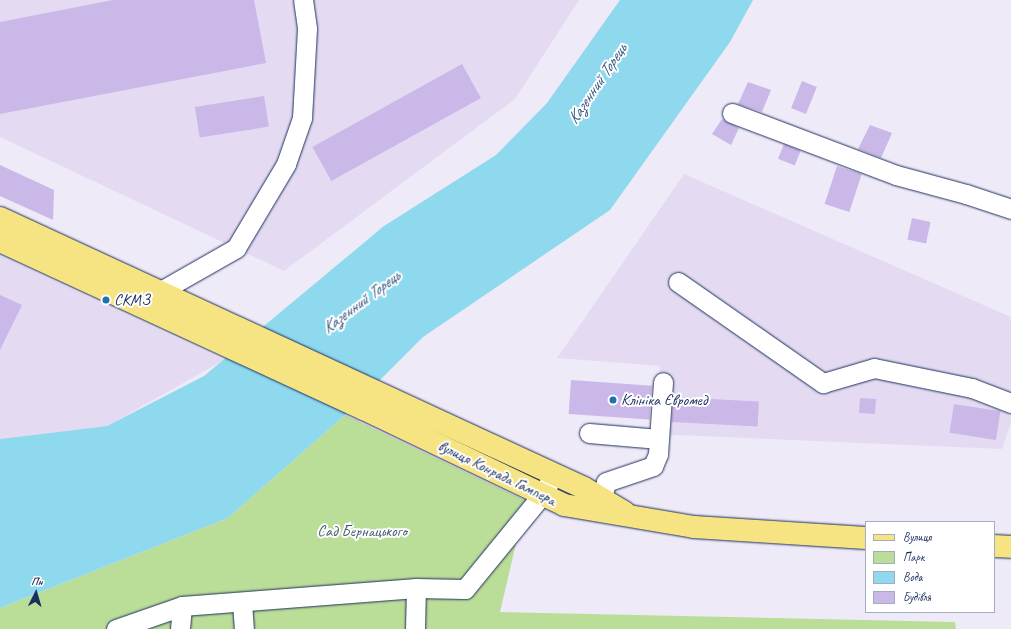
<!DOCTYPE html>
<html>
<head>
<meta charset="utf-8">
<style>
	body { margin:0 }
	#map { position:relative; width:1011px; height:629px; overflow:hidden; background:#efeaf8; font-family:Caveat,sans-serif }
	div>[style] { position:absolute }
	.built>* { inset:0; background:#e4dbf3 }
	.green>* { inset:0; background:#badd98 }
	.water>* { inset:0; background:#8ed9ee }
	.building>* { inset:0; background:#cab8e8; transform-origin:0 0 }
	.roads { filter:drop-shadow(0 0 1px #1b2f5e) drop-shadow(0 0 1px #1b2f5e) }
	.minor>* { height:19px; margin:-9.5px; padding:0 9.5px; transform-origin:9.5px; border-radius:9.5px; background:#fff }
	.major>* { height:22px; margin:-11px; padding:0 11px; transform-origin:11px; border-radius:11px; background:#f6e381 }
	.dots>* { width:11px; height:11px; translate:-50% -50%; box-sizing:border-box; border:2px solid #fff; border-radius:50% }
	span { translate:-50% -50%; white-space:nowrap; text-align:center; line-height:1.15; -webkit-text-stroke:4px #fff; paint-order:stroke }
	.poi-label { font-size:16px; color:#1b2f5e }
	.left { translate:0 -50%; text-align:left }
	.street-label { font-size:16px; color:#1b2f5e }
	.park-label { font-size:16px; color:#435a6c }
	.water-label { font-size:17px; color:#385a82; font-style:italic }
	.legend { position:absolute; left:865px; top:521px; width:130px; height:92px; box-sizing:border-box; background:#fff; border:1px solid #a4acbf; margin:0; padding:5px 7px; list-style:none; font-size:12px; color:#1b2f5e }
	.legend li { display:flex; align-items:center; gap:8px; height:20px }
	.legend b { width:20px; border:1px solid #a4acbf }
	.north { position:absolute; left:16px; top:573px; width:40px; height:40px; -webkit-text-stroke:3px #fff; paint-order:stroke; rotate:5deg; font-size:11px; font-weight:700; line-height:16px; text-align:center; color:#1b2f5e }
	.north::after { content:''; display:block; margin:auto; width:14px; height:18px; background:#1b2f5e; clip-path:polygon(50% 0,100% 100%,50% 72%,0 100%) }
</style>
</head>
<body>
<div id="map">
	<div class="built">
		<i style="clip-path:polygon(0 0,579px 0,515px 99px,284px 271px,0 137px)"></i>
		<i style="clip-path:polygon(684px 174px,1011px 317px,1011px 423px,1002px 449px,655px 434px,660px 366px,557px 358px)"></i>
		<i style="clip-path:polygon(0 256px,224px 360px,107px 426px,0 439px)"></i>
	</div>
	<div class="green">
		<i style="clip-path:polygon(345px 415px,526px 501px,500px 612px,955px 622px,956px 629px,0 629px,0 608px,228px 518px)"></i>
	</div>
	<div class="water">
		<i style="clip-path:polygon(620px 0,753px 0,730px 42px,610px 210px,423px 337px,345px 415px,228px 518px,0 608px,0 439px,107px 426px,204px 376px,384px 226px,496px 155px,547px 103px)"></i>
	</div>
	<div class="building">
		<i style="clip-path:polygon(113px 0,254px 0,266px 63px,0 114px,0 22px)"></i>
		<i style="left:462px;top:64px;width:39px;height:171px;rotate:61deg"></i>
		<i style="left:802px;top:81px;width:16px;height:29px;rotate:22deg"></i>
		<i style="clip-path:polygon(748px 82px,771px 90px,762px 112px,738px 104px)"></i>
		<i style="left:264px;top:96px;width:31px;height:70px;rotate:81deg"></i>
		<i style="clip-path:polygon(722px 119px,739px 128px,731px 145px,712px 134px)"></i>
		<i style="clip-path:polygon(870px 125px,892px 133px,881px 158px,858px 149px)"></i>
		<i style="left:784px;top:144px;width:18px;height:16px;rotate:22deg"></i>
		<i style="clip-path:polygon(0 165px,54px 190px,53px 220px,0 196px)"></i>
		<i style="left:837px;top:166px;width:26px;height:40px;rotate:18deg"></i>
		<i style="left:912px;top:218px;width:19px;height:22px;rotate:12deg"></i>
		<i style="clip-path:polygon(0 295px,22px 305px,0 350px)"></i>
		<i style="left:571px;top:380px;width:81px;height:34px;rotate:4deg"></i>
		<i style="left:673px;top:397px;width:86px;height:25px;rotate:3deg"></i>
		<i style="left:860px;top:398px;width:16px;height:15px;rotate:4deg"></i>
		<i style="left:954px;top:404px;width:47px;height:29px;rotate:9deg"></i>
	</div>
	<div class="roads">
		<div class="minor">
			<i style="left:732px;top:113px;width:175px;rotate:20.7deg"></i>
			<i style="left:896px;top:175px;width:73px;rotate:15.2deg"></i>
			<i style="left:966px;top:194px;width:47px;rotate:18.4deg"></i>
			<i style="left:678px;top:282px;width:177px;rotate:34.9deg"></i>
			<i style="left:823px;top:383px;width:53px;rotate:-16.4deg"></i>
			<i style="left:874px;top:368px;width:100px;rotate:11.5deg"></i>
			<i style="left:972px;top:388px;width:42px;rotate:21deg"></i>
			<i style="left:155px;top:302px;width:11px;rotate:-68deg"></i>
			<i style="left:159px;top:292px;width:89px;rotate:-29.7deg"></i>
			<i style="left:236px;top:248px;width:98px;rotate:-59.2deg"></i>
			<i style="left:286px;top:164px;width:49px;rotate:-70.8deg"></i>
			<i style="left:302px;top:118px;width:90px;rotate:-86.8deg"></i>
			<i style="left:307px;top:28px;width:28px;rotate:-98deg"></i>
			<i style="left:589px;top:433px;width:70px;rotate:4.9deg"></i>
			<i style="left:602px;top:499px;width:17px;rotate:-77deg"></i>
			<i style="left:606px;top:482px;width:50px;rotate:-18.8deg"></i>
			<i style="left:653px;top:466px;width:13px;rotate:-67deg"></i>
			<i style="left:658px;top:454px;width:72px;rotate:-86deg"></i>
			<i style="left:242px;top:602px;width:27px;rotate:86deg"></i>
			<i style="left:116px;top:629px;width:70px;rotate:-19.2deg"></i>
			<i style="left:182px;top:606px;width:235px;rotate:-4.4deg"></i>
			<i style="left:416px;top:588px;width:49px;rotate:1.2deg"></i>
			<i style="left:465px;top:589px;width:122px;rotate:-50.7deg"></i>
			<i style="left:542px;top:495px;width:24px;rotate:-60deg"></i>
			<i style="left:180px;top:629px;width:23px;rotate:-85deg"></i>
			<i style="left:415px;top:629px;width:41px;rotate:-88.6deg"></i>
		</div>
		<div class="major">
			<i style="left:0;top:218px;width:643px;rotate:24.81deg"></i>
			<i style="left:584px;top:488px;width:47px;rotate:31deg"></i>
			<i style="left:0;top:241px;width:401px;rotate:24.8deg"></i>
			<i style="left:364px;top:409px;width:222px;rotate:25.6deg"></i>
			<i style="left:564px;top:505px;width:132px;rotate:9.6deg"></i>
			<i style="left:694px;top:527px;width:172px;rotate:3.7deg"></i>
			<i style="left:994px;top:546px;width:17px;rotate:3deg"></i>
		</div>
	</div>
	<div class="dots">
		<i style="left:106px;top:300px;background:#1f6fb2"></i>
		<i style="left:613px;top:400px;background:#1f6fb2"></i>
	</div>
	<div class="poi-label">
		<span class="left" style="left:114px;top:300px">СКМЗ</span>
		<span class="left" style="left:621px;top:400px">Клініка Євромед</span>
	</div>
	<div class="street-label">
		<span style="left:497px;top:473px;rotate:26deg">вулиця Конрада Гампера</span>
	</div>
	<div class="park-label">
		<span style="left:362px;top:531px">Сад Бернацького</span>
	</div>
	<div class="water-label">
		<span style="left:597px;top:84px;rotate:-56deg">Казенний Торець</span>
		<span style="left:361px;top:302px;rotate:-37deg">Казенний Торець</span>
	</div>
	<ul class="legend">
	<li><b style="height:5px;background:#f6e381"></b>Вулиця</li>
	<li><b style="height:11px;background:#badd98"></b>Парк</li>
	<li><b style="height:11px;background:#8ed9ee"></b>Вода</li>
	<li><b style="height:11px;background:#cab8e8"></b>Будівля</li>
	</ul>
	<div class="north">Пн</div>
</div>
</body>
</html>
